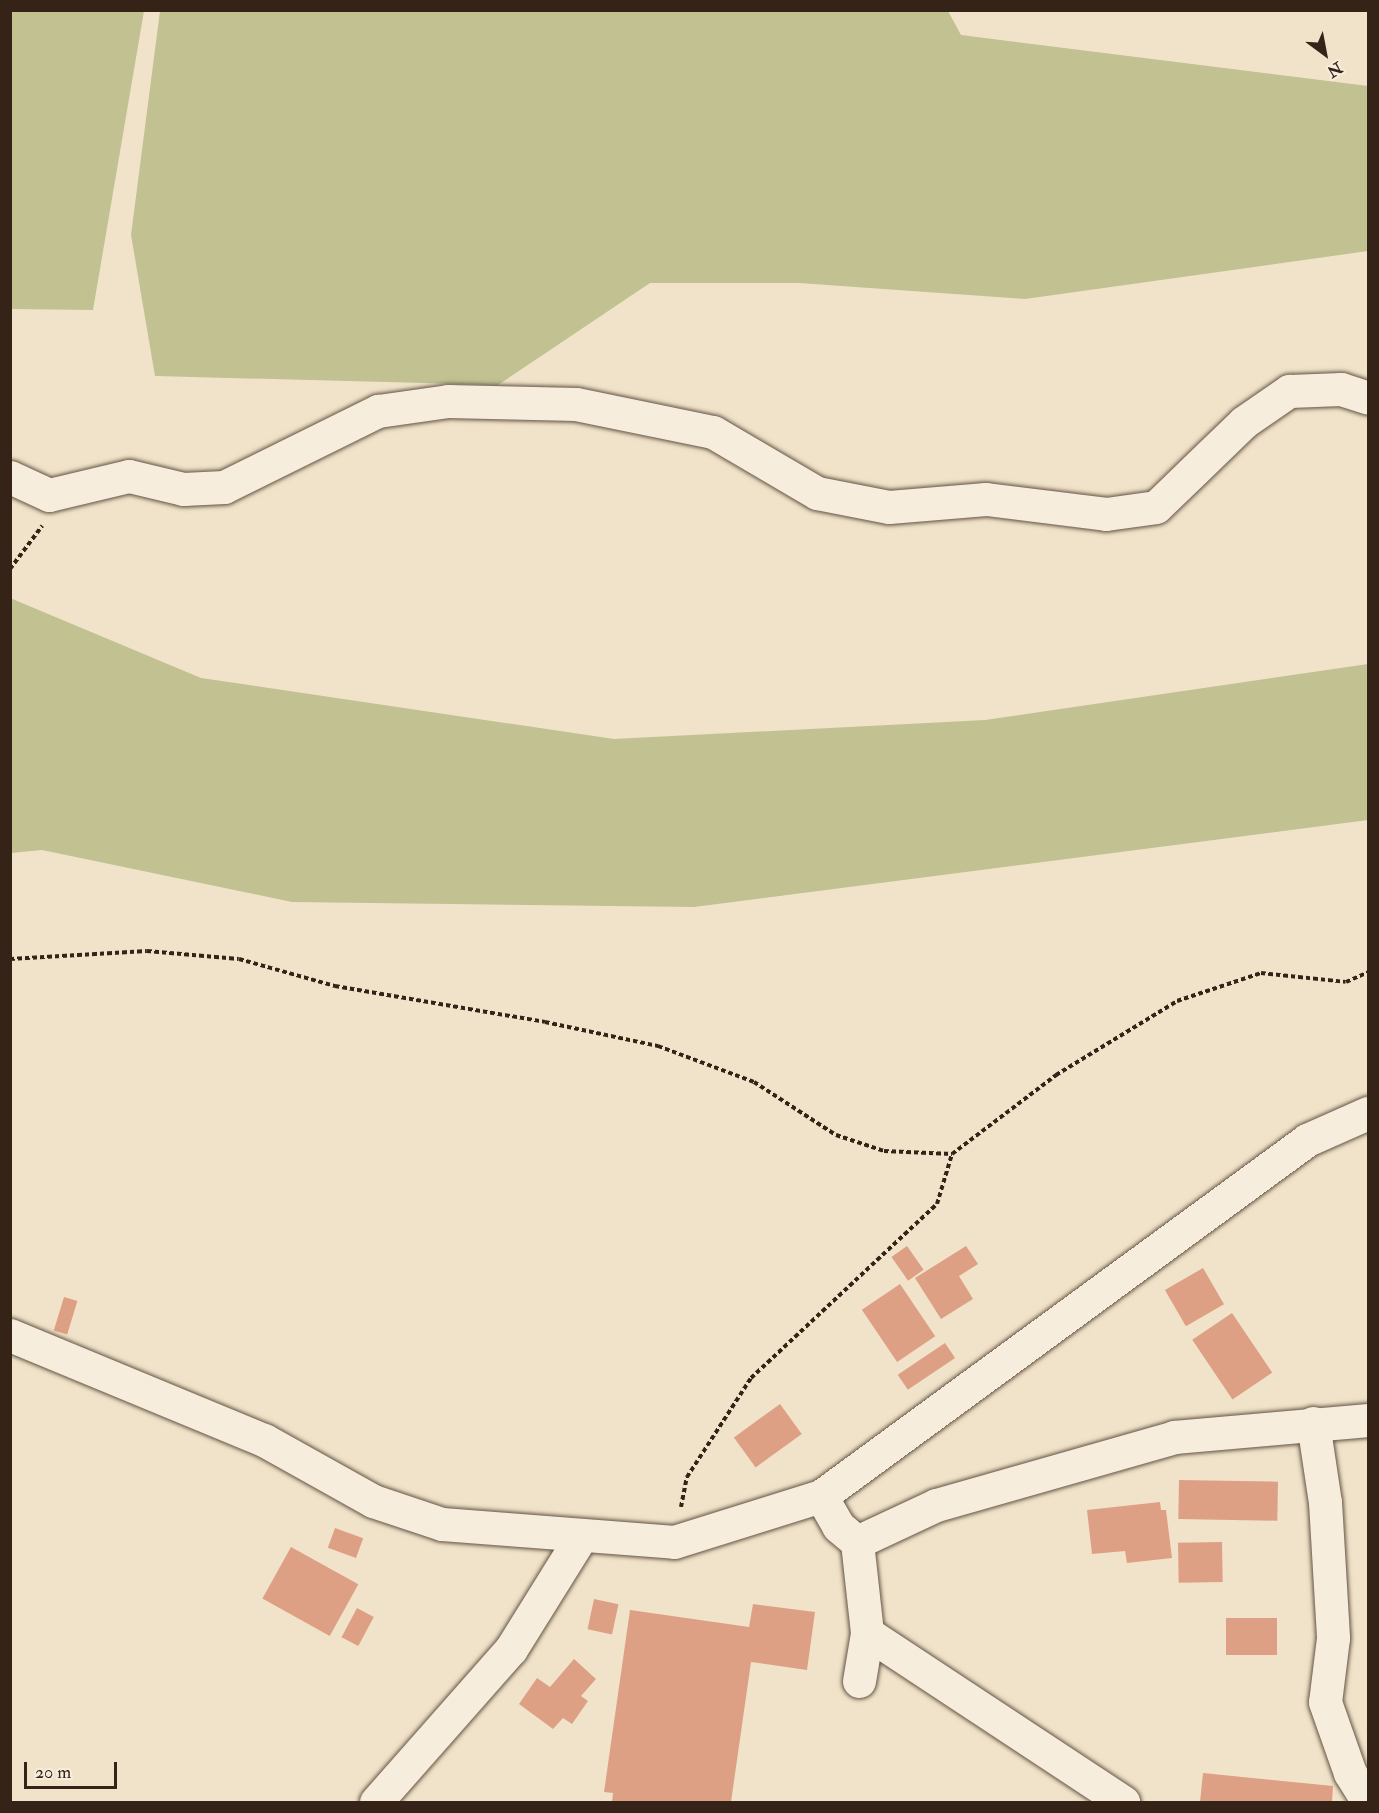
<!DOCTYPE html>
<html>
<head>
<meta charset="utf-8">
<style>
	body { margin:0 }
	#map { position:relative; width:1379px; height:1813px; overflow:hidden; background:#f1e3c9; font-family:"IM FELL Double Pica",serif }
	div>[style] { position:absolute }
	.green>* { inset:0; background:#c1c192 }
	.building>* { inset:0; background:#dea084; transform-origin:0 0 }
	.path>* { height:4px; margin-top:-2px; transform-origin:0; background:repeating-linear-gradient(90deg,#352317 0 4.5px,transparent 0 7.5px) }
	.roads { filter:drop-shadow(0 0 2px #645344) drop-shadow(0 0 2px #645344) }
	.street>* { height:33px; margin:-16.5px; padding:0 16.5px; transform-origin:16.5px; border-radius:16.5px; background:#f6eddc }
	.secondary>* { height:33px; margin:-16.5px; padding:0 16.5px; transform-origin:16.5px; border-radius:16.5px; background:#f6eddc }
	span { translate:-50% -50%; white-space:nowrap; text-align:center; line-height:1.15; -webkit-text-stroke:6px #f6eddc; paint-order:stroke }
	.frame { position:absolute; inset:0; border:12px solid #352317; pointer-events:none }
	.north { position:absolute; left:1295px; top:24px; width:60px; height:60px; -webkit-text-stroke:4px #f6eddc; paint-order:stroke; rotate:148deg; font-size:16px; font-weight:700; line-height:24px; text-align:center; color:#352317 }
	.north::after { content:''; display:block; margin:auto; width:21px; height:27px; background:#352317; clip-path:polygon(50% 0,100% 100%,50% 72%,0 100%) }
	.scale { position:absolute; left:24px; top:1762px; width:93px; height:27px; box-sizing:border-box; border:3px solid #352317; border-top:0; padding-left:8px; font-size:18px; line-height:21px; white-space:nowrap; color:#352317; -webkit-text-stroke:4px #f6eddc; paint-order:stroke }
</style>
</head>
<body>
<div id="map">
	<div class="green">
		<i style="clip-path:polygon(11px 10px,144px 11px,93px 310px,11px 309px)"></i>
		<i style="clip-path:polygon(160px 11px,948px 11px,961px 35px,1368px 86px,1368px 251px,1025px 299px,799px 283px,650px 283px,498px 385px,155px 376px,131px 235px)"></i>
		<i style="clip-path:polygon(10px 598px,201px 678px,614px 739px,985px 720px,1368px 664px,1368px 820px,694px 907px,292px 902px,42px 850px,11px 853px)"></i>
	</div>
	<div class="building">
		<i style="left:907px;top:1246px;width:29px;height:19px;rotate:55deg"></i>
		<i style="clip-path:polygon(966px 1246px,978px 1264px,959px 1276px,973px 1299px,941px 1319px,915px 1278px)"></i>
		<i style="left:1203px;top:1268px;width:42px;height:44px;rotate:60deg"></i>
		<i style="left:900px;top:1284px;width:63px;height:46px;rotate:56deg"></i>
		<i style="left:64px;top:1297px;width:14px;height:35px;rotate:17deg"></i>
		<i style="left:1232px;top:1313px;width:72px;height:48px;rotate:56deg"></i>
		<i style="left:945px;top:1343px;width:18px;height:57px;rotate:56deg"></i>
		<i style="left:780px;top:1404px;width:37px;height:57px;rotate:54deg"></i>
		<i style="left:1179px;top:1480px;width:99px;height:39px;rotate:1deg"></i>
		<i style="clip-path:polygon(1160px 1502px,1161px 1510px,1166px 1510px,1172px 1558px,1127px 1563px,1125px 1551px,1092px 1554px,1087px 1510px)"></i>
		<i style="left:335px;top:1528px;width:30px;height:21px;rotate:20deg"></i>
		<i style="left:1222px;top:1542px;width:40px;height:44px;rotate:89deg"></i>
		<i style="left:291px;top:1547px;width:77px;height:59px;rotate:29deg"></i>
		<i style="left:594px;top:1599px;width:25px;height:31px;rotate:12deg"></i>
		<i style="clip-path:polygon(753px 1604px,815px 1612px,807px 1670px,751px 1662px,731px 1802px,612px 1802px,613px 1793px,604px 1792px,630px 1610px,749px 1627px)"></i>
		<i style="left:357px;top:1608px;width:19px;height:33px;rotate:28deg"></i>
		<i style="left:1226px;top:1618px;width:51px;height:37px"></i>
		<i style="clip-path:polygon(574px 1659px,596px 1679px,581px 1696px,588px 1701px,572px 1724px,563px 1718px,553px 1729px,519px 1704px,537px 1678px,550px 1687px)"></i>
		<i style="clip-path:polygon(1203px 1773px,1333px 1786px,1332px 1802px,1200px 1802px)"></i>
	</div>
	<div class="path">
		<i style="left:10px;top:569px;width:54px;rotate:-53.3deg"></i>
		<i style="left:10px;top:959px;width:137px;rotate:-3.3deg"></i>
		<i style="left:147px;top:951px;width:92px;rotate:5deg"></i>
		<i style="left:239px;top:959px;width:100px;rotate:15.7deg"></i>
		<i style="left:335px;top:986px;width:213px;rotate:9.7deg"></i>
		<i style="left:545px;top:1022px;width:116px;rotate:12deg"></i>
		<i style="left:658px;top:1046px;width:103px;rotate:20.6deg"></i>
		<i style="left:754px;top:1082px;width:98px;rotate:32.9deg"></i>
		<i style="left:836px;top:1135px;width:51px;rotate:18.4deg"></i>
		<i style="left:884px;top:1151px;width:68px;rotate:2.5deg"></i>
		<i style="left:681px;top:1507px;width:31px;rotate:-79deg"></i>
		<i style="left:687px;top:1477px;width:118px;rotate:-57.1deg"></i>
		<i style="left:751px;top:1378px;width:255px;rotate:-43.1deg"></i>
		<i style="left:937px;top:1204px;width:52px;rotate:-73.3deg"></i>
		<i style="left:952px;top:1154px;width:131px;rotate:-37.2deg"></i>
		<i style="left:1056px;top:1075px;width:142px;rotate:-31.4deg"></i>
		<i style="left:1177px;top:1001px;width:89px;rotate:-18.4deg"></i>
		<i style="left:1261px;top:973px;width:85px;rotate:6deg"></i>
		<i style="left:1346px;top:982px;width:24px;rotate:-24deg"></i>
	</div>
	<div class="roads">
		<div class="street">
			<i style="left:10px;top:477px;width:43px;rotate:24.8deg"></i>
			<i style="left:49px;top:495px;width:82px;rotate:-13.4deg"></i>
			<i style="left:129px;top:476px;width:56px;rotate:13.5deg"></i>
			<i style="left:183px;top:489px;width:41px;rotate:-2.8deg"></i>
			<i style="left:224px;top:487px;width:172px;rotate:-26.3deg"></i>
			<i style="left:378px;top:411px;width:71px;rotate:-8.1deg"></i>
			<i style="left:448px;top:401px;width:128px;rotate:1.3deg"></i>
			<i style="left:576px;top:404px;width:140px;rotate:11.6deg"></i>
			<i style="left:713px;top:432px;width:121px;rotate:30.4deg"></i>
			<i style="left:817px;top:493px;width:73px;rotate:11deg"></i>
			<i style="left:889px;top:507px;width:97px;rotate:-4.7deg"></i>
			<i style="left:986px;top:499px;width:121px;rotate:7.1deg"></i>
			<i style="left:1106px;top:514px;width:50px;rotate:-8deg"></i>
			<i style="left:1156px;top:507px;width:122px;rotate:-44deg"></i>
			<i style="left:1244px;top:422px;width:55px;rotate:-34.6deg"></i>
			<i style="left:1289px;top:391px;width:52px;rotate:-2.2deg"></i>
			<i style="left:1341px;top:389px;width:28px;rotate:18deg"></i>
			<i style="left:10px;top:1335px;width:275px;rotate:22.5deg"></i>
			<i style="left:264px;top:1440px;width:125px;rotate:29.2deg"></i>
			<i style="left:373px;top:1501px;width:73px;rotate:18.4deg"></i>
			<i style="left:442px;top:1524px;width:233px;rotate:4.4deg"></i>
			<i style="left:674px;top:1542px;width:154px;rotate:-17.4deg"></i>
			<i style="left:821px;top:1496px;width:34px;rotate:60deg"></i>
			<i style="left:838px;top:1526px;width:25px;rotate:40deg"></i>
			<i style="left:857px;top:1542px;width:87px;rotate:-25.1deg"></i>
			<i style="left:936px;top:1505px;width:248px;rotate:-15.9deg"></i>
			<i style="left:1174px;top:1437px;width:195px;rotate:-5deg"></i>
			<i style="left:1313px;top:1423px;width:80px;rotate:81.4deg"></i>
			<i style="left:1325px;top:1502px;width:136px;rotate:86.6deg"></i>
			<i style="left:1333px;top:1638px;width:64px;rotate:97.1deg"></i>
			<i style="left:1325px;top:1702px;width:75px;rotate:70.6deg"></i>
			<i style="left:1350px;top:1773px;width:34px;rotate:58deg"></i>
			<i style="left:857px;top:1542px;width:92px;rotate:83.7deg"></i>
			<i style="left:867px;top:1633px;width:307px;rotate:33.4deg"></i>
			<i style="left:859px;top:1681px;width:49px;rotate:-80.5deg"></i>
			<i style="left:376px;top:1802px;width:204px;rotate:-48.6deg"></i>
			<i style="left:511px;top:1649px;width:134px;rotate:-58.1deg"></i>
		</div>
		<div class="secondary">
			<i style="left:821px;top:1496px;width:602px;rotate:-36.22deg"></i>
			<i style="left:1307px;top:1140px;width:67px;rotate:-23.9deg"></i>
		</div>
	</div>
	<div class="frame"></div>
	<div class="north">N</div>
	<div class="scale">20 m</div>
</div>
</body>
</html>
